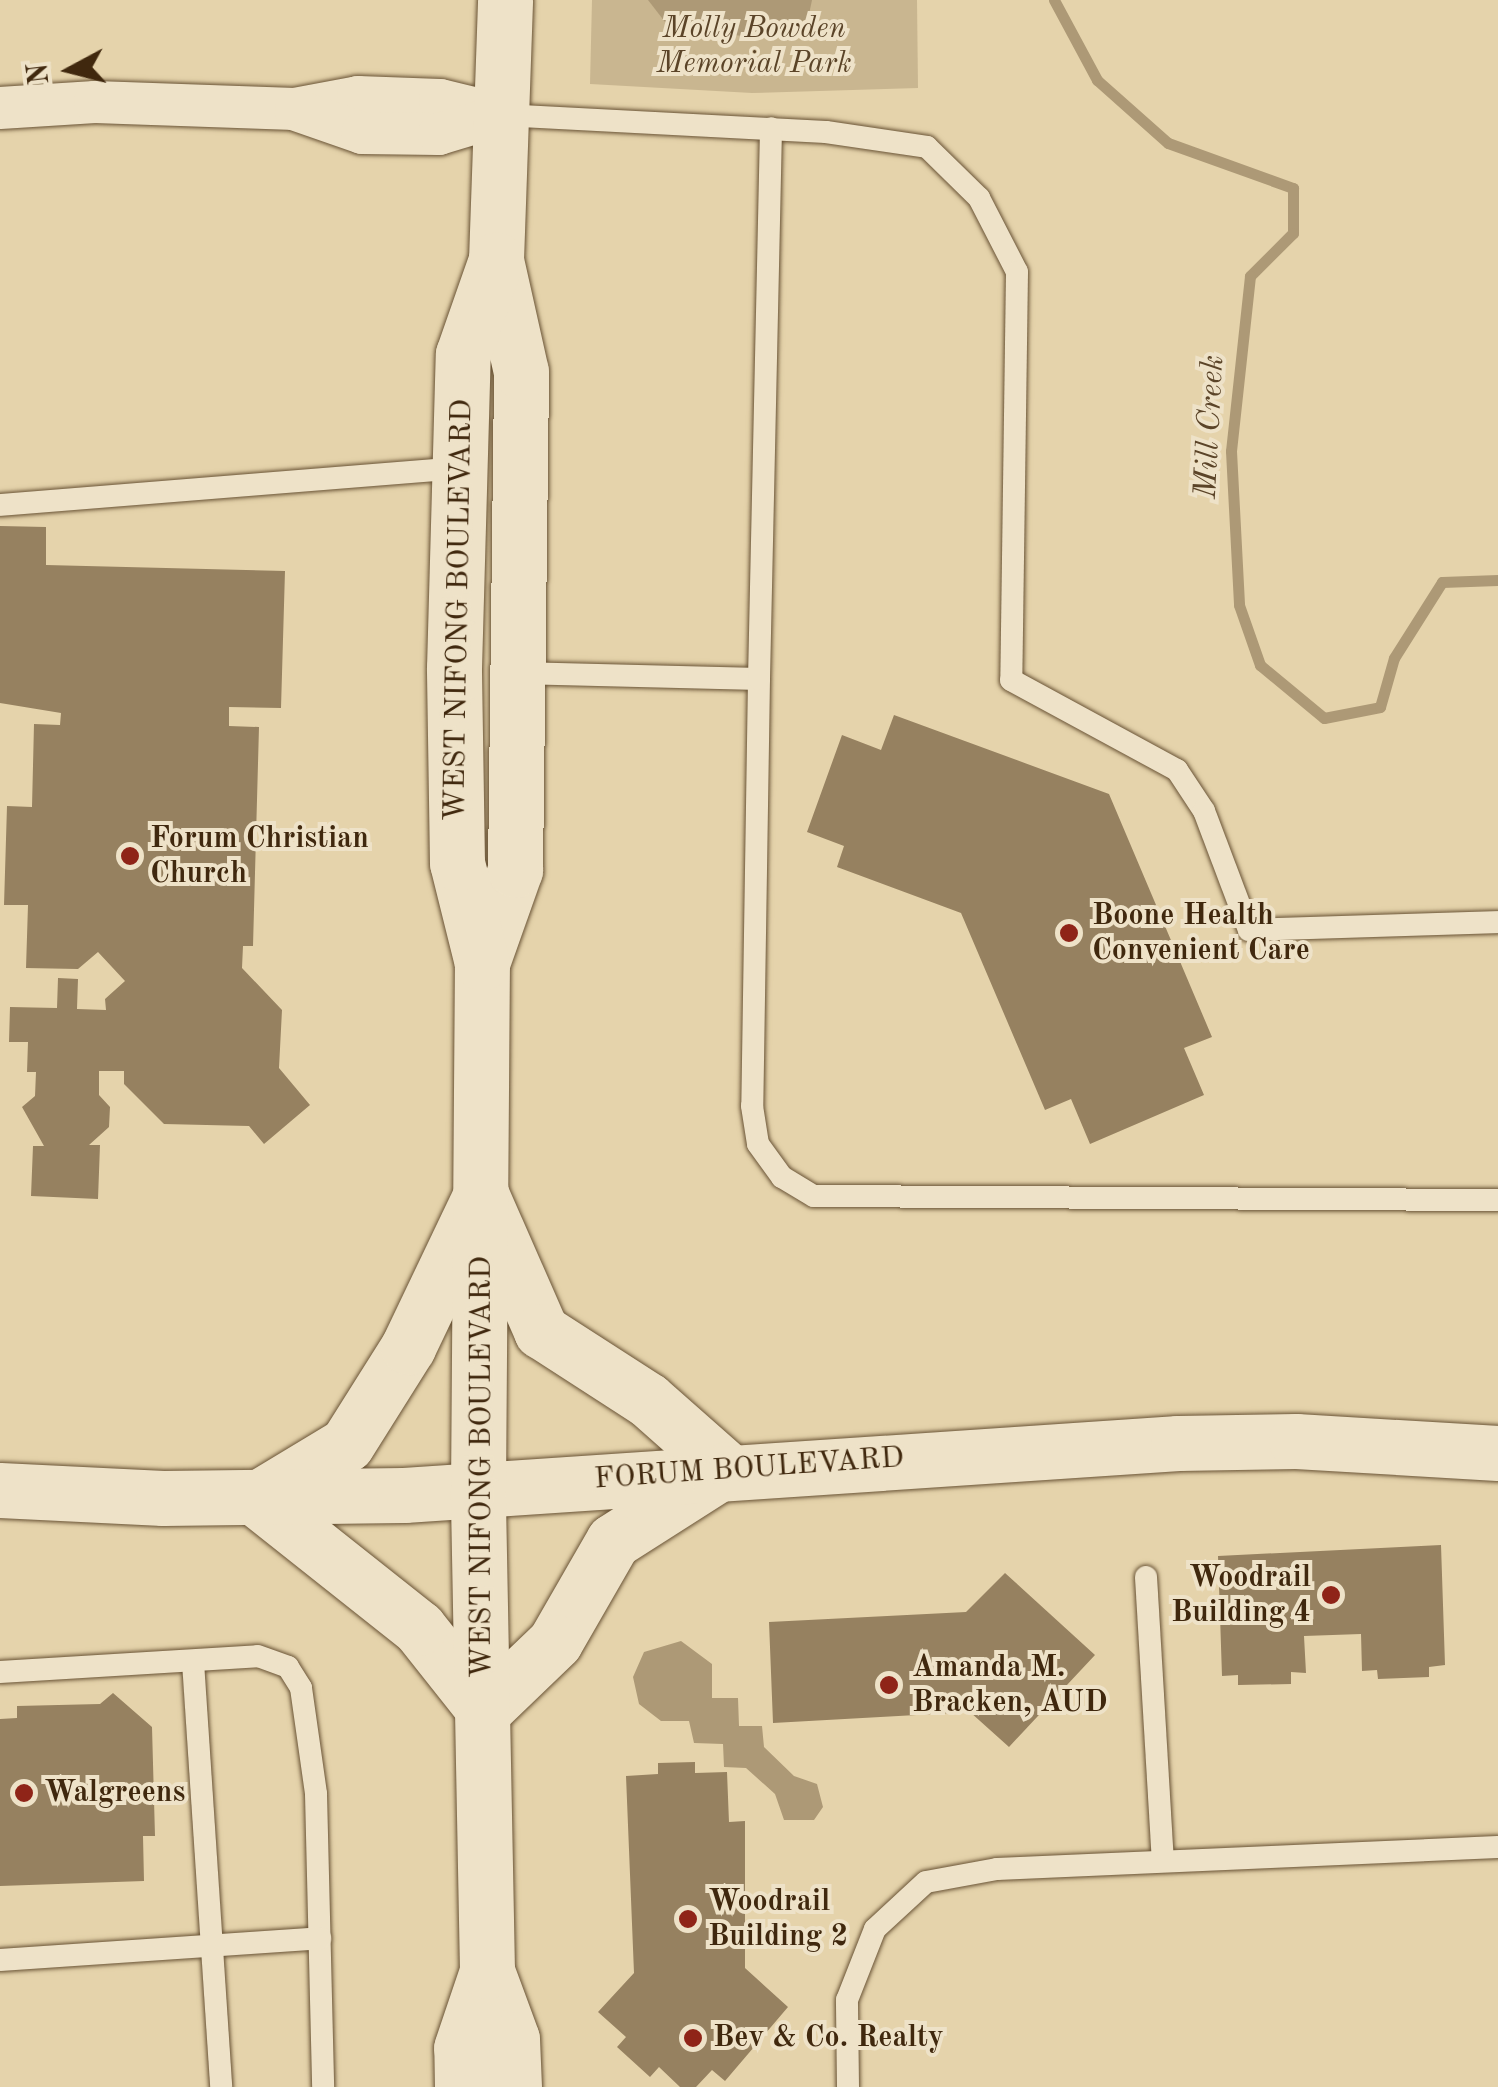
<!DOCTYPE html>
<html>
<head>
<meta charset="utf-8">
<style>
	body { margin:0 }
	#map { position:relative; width:1498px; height:2087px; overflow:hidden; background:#e5d3ab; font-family:"Old Standard TT",serif }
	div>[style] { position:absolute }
	.green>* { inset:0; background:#c9b690 }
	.water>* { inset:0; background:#ad9976 }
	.stream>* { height:11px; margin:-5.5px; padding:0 5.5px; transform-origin:5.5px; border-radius:5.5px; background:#ad9976 }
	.building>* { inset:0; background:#968160 }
	.roads { filter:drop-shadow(0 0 2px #695335) drop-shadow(0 0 2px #695335) }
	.lane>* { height:22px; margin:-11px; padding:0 11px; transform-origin:11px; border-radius:11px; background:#eee2c8 }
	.street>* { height:42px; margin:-21px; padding:0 21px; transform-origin:21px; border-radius:21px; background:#eee2c8 }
	.secondary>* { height:55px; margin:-27.5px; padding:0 27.5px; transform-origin:27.5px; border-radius:27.5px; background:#eee2c8 }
	.dots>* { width:28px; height:28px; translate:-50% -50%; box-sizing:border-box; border:5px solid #eee2c8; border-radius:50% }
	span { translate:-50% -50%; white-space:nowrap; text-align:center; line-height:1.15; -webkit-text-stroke:8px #eee2c8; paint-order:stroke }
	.park-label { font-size:30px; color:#5b4428; font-style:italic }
	.street-label { font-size:30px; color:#40280e }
	.poi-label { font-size:30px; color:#40280e; font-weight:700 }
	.left { translate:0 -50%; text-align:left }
	.right { translate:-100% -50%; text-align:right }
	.water-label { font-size:32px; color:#5b4428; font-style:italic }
	.north { position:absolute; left:20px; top:20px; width:100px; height:100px; -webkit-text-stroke:8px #eee2c8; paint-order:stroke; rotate:263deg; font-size:28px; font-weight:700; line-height:40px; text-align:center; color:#40280e }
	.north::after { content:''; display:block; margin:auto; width:35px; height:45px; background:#40280e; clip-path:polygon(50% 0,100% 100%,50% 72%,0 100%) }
</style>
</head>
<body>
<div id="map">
	<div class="green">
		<i style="clip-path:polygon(592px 0,917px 0,918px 88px,752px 93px,590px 84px)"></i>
	</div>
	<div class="water">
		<i style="clip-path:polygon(648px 0,812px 0,807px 24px,761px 37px,672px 31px)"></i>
		<i style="clip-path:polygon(681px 1641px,712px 1664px,712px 1698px,738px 1698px,739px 1726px,762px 1726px,764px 1747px,794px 1776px,817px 1784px,823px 1807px,814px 1820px,784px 1820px,775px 1794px,746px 1768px,724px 1767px,723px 1744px,694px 1743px,689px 1721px,661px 1721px,639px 1704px,633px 1677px,644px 1652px)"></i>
	</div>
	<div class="stream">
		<i style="left:1054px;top:0;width:91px;rotate:61.7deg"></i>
		<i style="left:1097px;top:80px;width:95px;rotate:41.6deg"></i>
		<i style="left:1168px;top:143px;width:133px;rotate:19.8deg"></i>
		<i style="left:1293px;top:188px;width:45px;rotate:90deg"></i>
		<i style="left:1293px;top:233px;width:61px;rotate:135deg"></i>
		<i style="left:1250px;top:276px;width:176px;rotate:96.2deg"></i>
		<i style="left:1231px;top:451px;width:154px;rotate:87deg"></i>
		<i style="left:1239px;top:605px;width:64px;rotate:70.7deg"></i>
		<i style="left:1260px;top:665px;width:83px;rotate:39.6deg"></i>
		<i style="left:1324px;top:718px;width:57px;rotate:-11.1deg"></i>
		<i style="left:1380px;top:707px;width:51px;rotate:-74.1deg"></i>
		<i style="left:1394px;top:658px;width:90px;rotate:-57.7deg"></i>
		<i style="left:1442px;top:582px;width:56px;rotate:-2deg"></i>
	</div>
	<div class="building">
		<i style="clip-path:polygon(0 526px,46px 527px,46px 565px,285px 571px,281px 708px,229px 707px,229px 726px,259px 727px,253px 946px,243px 946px,242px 968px,282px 1010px,279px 1068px,310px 1105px,264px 1144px,249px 1126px,164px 1124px,124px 1084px,124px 1071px,99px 1071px,99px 1095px,110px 1107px,109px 1127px,89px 1145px,100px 1145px,98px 1199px,31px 1196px,33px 1146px,44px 1146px,22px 1107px,35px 1096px,36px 1072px,27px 1072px,28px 1042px,9px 1042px,10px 1007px,57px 1008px,58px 978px,78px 979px,77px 1009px,106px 1010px,105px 999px,125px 981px,98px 952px,78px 969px,26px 968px,28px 905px,4px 905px,7px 806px,32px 807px,34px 724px,60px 725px,61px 713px,0 703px)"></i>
		<i style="clip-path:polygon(894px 715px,1109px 794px,1212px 1037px,1184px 1048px,1204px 1095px,1090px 1144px,1071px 1099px,1045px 1110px,961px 913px,837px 867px,844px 846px,807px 832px,842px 735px,881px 750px)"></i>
		<i style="clip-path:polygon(1441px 1545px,1445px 1665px,1429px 1667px,1429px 1677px,1378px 1679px,1377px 1670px,1362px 1671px,1361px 1634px,1304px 1636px,1306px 1673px,1291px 1672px,1291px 1684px,1238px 1685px,1238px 1675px,1222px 1676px,1218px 1556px)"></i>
		<i style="clip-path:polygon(1005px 1573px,1095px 1655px,1009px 1747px,970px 1712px,773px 1723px,769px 1622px,966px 1612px)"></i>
		<i style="clip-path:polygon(113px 1693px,152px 1727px,155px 1836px,143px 1836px,144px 1881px,0 1886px,0 1719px,17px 1718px,17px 1706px,100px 1704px)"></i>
		<i style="clip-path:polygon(695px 1762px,695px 1773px,727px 1772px,729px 1822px,745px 1821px,745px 1968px,788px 2007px,725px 2081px,712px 2070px,696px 2087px,680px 2087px,659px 2067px,650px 2077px,617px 2047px,626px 2037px,598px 2012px,634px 1973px,626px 1776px,658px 1774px,658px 1763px)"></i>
	</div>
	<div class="roads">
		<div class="lane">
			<i style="left:502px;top:115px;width:324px;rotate:3deg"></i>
			<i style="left:826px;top:132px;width:102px;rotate:8.4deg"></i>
			<i style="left:927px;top:147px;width:73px;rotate:44.4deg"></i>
			<i style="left:979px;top:198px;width:83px;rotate:62.8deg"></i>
			<i style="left:1017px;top:272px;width:408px;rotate:90.8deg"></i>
			<i style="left:1011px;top:680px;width:189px;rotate:28.5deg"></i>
			<i style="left:1177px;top:770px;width:49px;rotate:56.6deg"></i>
			<i style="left:1204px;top:811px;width:127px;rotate:69.3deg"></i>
			<i style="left:1249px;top:930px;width:249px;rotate:-1.8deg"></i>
			<i style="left:0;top:505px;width:460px;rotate:-4.6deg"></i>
			<i style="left:518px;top:673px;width:241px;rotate:1.4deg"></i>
			<i style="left:759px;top:679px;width:427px;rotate:90.9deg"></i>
			<i style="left:752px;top:1106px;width:38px;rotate:81deg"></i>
			<i style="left:758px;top:1144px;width:41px;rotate:54deg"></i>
			<i style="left:782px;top:1177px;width:37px;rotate:31deg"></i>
			<i style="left:814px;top:1196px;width:684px;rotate:0.34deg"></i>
			<i style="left:759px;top:679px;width:551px;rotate:-88.75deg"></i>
			<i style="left:1146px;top:1577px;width:283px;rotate:86.6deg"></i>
			<i style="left:193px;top:1662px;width:426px;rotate:86.2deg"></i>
			<i style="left:0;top:1672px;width:258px;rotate:-3.5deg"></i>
			<i style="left:258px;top:1656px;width:32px;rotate:20deg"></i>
			<i style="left:288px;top:1667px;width:25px;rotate:58deg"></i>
			<i style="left:301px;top:1688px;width:107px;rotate:81.9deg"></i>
			<i style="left:316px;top:1794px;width:293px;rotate:88.6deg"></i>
			<i style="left:0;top:1960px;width:321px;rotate:-3.9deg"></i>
			<i style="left:848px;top:2087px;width:87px;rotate:-90.7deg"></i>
			<i style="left:847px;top:2000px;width:76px;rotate:-68.5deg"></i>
			<i style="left:875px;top:1929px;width:69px;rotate:-42.7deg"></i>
			<i style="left:926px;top:1882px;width:72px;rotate:-10.4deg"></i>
			<i style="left:997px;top:1869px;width:501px;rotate:-2.51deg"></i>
		</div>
		<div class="street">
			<i style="left:0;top:108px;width:95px;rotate:-3.6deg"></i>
			<i style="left:95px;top:102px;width:200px;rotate:2deg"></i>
			<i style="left:295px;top:109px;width:64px;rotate:-10.8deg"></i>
			<i style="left:358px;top:97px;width:82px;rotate:2.1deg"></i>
			<i style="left:440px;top:100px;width:64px;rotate:13.6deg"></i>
			<i style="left:296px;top:110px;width:70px;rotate:19.2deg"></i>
			<i style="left:362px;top:133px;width:77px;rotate:0.7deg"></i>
			<i style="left:439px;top:134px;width:66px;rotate:-16.8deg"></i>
		</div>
		<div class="secondary">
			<i style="left:482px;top:963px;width:99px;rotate:-70.5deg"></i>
			<i style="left:515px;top:870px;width:498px;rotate:-89.3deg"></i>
			<i style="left:521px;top:372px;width:115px;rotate:-102.6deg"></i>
			<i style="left:496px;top:260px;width:260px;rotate:-88deg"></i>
			<i style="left:481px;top:1194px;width:150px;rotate:66.3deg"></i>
			<i style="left:541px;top:1331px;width:127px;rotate:32.8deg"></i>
			<i style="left:648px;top:1400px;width:104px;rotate:41.5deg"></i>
			<i style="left:726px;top:1469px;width:134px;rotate:147.5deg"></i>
			<i style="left:613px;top:1541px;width:116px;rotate:119.9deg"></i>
			<i style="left:555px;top:1642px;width:98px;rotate:136.2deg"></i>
			<i style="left:484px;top:1710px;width:105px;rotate:-128.4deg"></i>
			<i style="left:419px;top:1628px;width:208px;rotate:-141.6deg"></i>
			<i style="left:256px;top:1499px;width:106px;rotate:-31.1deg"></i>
			<i style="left:347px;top:1444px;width:115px;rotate:-57.8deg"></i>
			<i style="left:408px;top:1347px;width:170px;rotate:-64.5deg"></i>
			<i style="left:0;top:1490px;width:163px;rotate:2.8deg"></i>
			<i style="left:163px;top:1498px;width:241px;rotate:-0.7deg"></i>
			<i style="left:404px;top:1495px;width:776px;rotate:-3.84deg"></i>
			<i style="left:1178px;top:1443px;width:118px;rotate:-1deg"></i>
			<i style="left:1296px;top:1441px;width:202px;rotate:3.4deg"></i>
			<i style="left:487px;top:1971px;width:72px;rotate:69.8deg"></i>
			<i style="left:512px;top:2039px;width:48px;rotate:87.6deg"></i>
			<i style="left:462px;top:2087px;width:39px;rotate:-91deg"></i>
			<i style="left:461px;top:2048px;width:81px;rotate:-71.3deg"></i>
			<i style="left:487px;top:1971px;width:481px;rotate:-91.1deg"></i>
			<i style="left:478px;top:1490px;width:527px;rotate:-89.57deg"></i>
			<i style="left:482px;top:963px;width:103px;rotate:-104deg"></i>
			<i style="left:457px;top:863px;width:195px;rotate:-90.9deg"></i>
			<i style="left:454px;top:668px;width:314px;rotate:-88.4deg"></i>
			<i style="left:463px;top:354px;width:100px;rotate:-70.7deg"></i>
		</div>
	</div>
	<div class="dots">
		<i style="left:130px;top:856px;background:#8f2418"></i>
		<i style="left:1069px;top:933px;background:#8f2418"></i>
		<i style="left:1331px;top:1595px;background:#8f2418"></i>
		<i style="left:889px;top:1685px;background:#8f2418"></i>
		<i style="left:24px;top:1793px;background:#8f2418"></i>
		<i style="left:688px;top:1919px;background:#8f2418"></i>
		<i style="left:693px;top:2038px;background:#8f2418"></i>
	</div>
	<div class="park-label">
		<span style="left:754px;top:46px">Molly Bowden<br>Memorial Park</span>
	</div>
	<div class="street-label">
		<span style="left:459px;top:610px;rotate:-89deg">WEST NIFONG BOULEVARD</span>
		<span style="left:482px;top:1467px;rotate:-90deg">WEST NIFONG BOULEVARD</span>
		<span style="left:749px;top:1469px;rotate:-4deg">FORUM BOULEVARD</span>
	</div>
	<div class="poi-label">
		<span class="left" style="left:150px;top:856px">Forum Christian<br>Church</span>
		<span class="left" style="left:1092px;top:933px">Boone Health<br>Convenient Care</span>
		<span class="right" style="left:1311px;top:1595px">Woodrail<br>Building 4</span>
		<span class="left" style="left:912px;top:1685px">Amanda M.<br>Bracken, AUD</span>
		<span class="left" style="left:44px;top:1793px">Walgreens</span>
		<span class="left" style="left:708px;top:1919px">Woodrail<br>Building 2</span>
		<span class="left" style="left:713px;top:2038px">Bev &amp; Co. Realty</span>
	</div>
	<div class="water-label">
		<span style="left:1211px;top:427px;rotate:-87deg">Mill Creek</span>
	</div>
	<div class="north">N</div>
</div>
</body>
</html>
